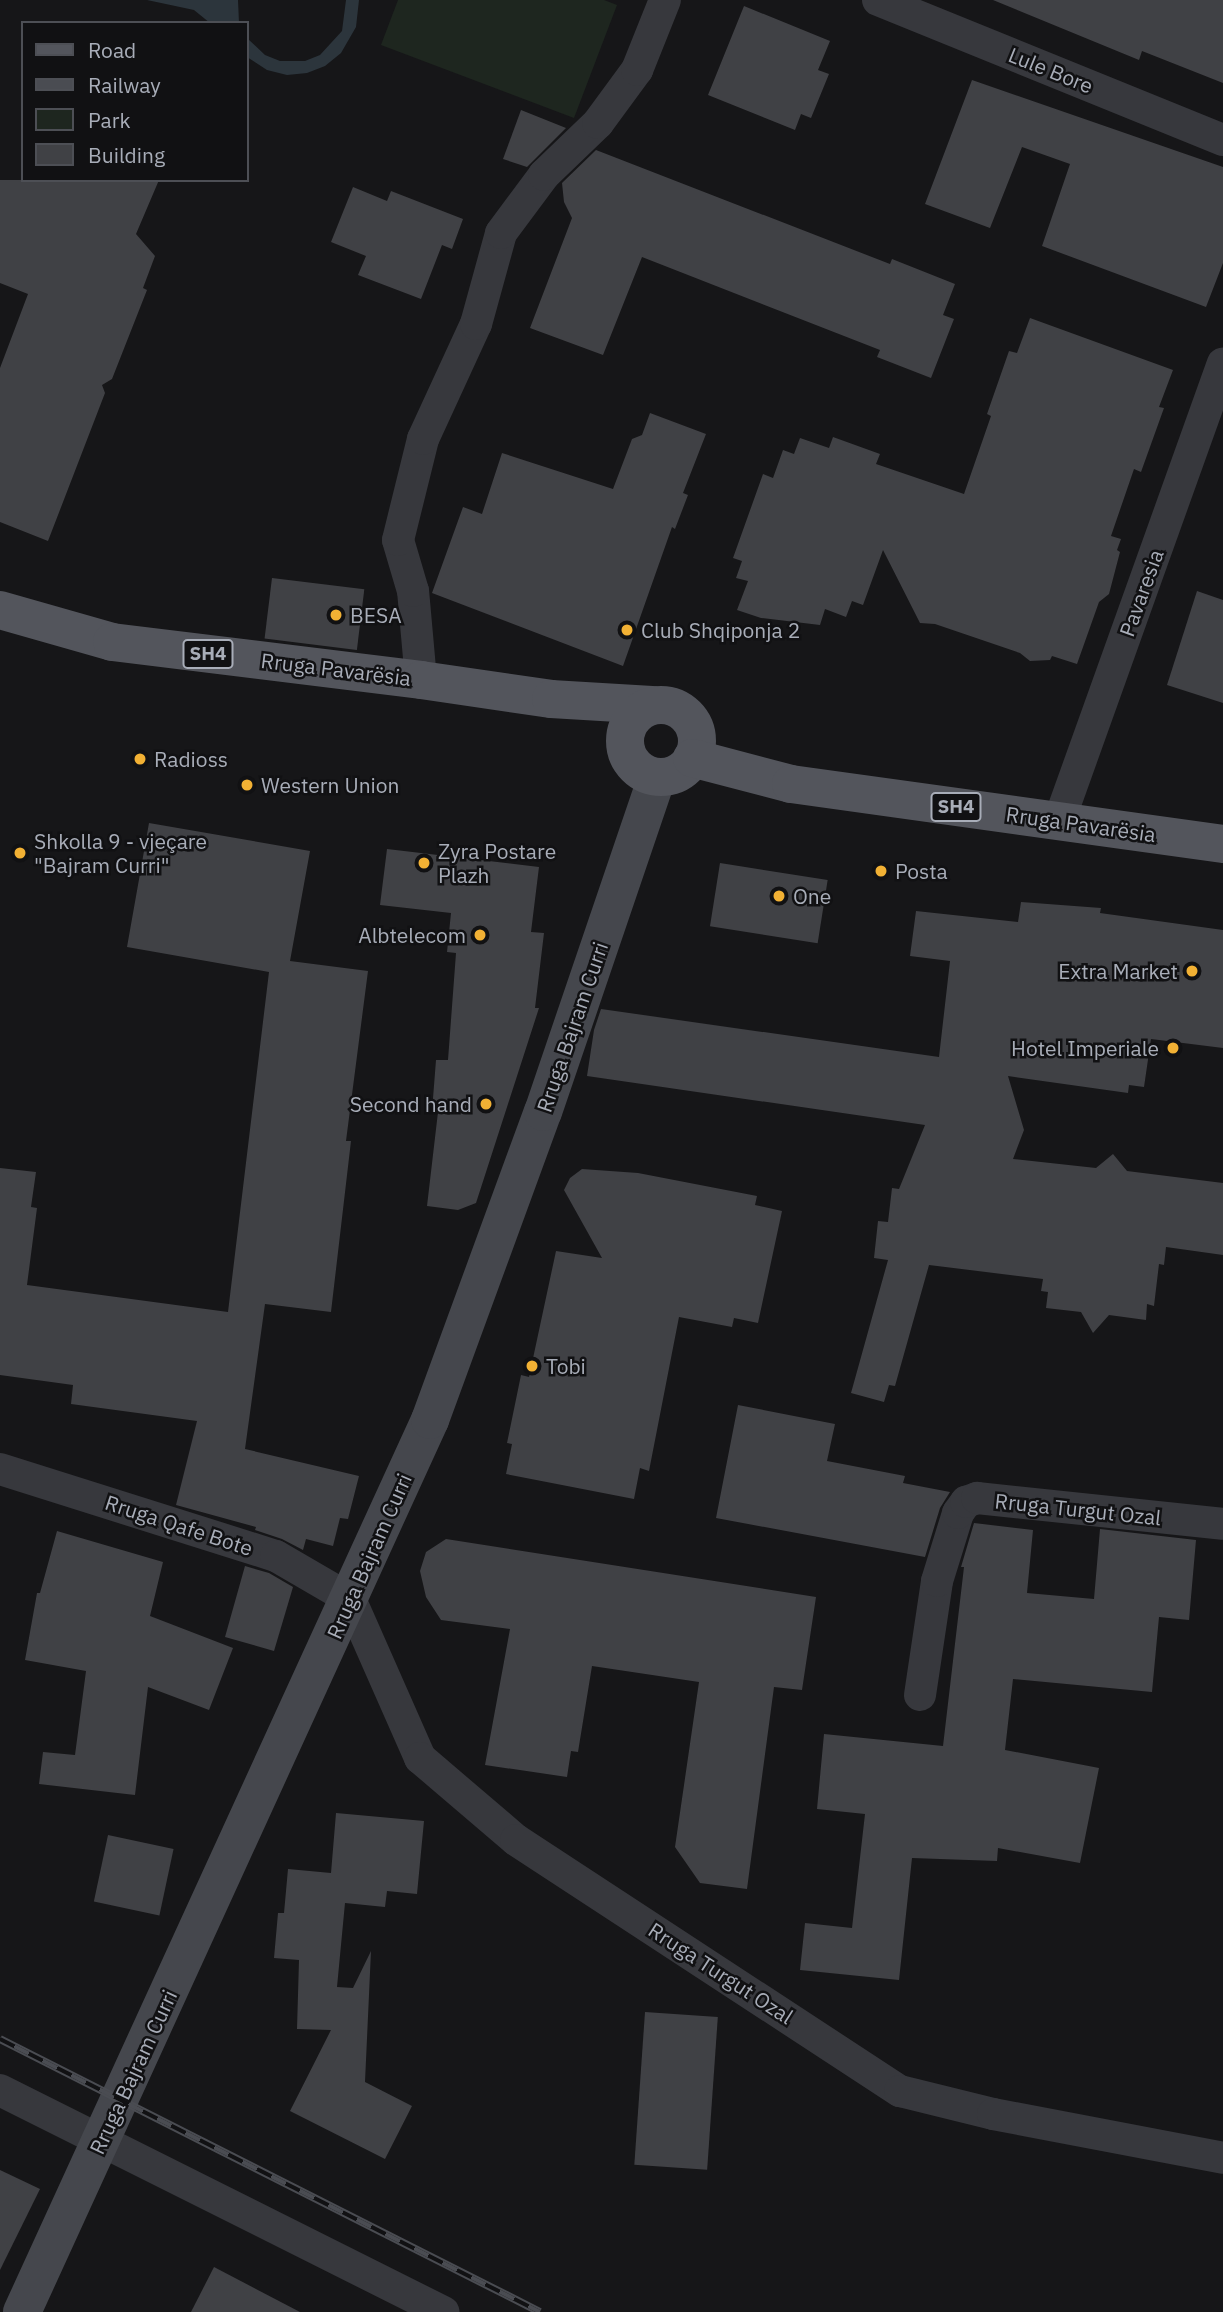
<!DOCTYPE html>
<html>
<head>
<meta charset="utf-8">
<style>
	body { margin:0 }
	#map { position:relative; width:1223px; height:2312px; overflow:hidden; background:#161618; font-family:"IBM Plex Sans",sans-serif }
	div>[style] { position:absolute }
	.green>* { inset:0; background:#1e261f }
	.water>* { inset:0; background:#2c353c }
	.building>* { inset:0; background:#404145; transform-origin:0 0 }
	.minor>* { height:32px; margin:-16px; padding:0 16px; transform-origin:16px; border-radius:16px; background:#37383d }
	.secondary>* { height:38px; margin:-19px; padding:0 19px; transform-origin:19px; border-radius:19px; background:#45474d }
	.primary>* { height:38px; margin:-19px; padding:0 19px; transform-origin:19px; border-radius:19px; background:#53555c }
	.primary>.ring { margin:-19px; padding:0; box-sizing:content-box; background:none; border:38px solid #53555c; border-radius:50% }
	.rail>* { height:8px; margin-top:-4px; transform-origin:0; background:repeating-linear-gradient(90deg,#111113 0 16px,#4a4c52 0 32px); box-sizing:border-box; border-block:2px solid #4a4c52 }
	.dots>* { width:19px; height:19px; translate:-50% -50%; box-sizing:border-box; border:4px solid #111113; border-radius:50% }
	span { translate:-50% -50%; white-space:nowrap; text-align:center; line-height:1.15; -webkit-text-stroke:5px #111113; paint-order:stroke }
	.shield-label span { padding:2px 5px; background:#111113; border:2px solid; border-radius:5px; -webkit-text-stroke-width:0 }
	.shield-label { font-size:19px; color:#a8adb8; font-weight:700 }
	.street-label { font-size:21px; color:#a8adb8 }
	.poi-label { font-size:21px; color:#a8adb8 }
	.left { translate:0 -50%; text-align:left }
	.right { translate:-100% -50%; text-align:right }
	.legend { position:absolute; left:21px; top:21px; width:228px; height:161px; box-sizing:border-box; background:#111113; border:2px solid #4d4f55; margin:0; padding:9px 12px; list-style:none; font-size:21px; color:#a8adb8 }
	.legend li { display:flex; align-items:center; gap:14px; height:35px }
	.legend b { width:35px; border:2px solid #4d4f55 }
</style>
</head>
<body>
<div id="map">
	<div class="green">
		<i style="clip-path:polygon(398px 0,604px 0,617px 5px,574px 118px,381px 45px)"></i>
	</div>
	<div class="water">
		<i style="clip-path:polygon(147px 0,238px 0,239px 23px,210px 23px,194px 10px)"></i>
		<i style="clip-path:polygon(346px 0,359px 0,356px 27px,341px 53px,325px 66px,307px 73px,287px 75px,267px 70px,247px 57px,247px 38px,265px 55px,280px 61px,305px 61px,320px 55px,342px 31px)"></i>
	</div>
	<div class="building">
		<i style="clip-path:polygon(993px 0,1223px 0,1223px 83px,1142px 51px,1139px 60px)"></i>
		<i style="clip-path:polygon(744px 6px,830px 41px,818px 70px,829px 74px,811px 118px,801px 114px,795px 130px,708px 95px)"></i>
		<i style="clip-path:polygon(972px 80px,1223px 167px,1223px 263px,1206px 307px,1042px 246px,1070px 164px,1022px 147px,990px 228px,925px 204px)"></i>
		<i style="clip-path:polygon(521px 110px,566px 128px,527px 167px,503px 159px)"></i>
		<i style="clip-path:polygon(596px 150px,890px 264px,892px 259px,955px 284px,943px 315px,954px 319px,931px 378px,877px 357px,880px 350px,642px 257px,603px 355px,530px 328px,572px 218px,564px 202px,562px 183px)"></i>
		<i style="clip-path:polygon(0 180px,159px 180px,136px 234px,155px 256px,143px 288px,147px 290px,112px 379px,102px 385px,105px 393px,48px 541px,0 522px,0 368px,28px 294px,0 283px)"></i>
		<i style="clip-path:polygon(353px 187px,387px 201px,391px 191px,463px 219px,452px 249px,442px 245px,421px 299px,358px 275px,366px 256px,331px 242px)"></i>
		<i style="clip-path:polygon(1030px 318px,1173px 370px,1159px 407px,1164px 408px,1141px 472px,1134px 469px,1111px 536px,1121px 539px,1117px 550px,1120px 552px,1109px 594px,1099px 602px,1077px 664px,1052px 656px,1050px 660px,1030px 661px,1020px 653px,935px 624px,920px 623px,883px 550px,863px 605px,852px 601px,846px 617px,825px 609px,820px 625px,761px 618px,737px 610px,748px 581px,736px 578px,742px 561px,733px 558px,763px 474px,773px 478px,783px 450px,794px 454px,800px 438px,829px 448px,833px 437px,880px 454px,876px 464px,964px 494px,991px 416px,987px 414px,1009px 351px,1017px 353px)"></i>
		<i style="clip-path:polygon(650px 413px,706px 434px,683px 493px,688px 495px,675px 529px,672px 527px,623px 666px,432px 593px,463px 507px,482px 514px,502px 453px,613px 489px,632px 439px,642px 435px)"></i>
		<i style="left:272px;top:578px;width:93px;height:61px;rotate:7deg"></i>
		<i style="clip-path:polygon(1197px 591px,1223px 600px,1223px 703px,1167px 685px)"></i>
		<i style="clip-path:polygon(149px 823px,310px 851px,290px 961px,368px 971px,346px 1141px,351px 1141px,331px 1312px,265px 1304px,245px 1449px,359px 1476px,348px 1519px,340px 1518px,333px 1546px,306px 1539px,303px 1550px,282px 1539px,255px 1530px,256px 1527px,176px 1505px,197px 1421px,71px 1404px,73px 1385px,0 1375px,0 1168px,36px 1172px,31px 1207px,37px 1208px,27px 1285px,228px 1312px,269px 972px,127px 947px)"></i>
		<i style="clip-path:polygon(387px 849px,539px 867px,531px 932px,544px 933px,535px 1008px,539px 1008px,476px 1203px,458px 1210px,427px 1206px,438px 1112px,432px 1111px,436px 1060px,448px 1060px,456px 953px,447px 952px,451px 913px,380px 905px)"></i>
		<i style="left:720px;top:863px;width:109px;height:64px;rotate:9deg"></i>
		<i style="clip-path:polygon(1021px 902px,1101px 908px,1100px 913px,1223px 930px,1223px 1048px,1151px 1039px,1144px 1087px,1129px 1085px,1128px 1093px,1008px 1076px,1024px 1130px,1013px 1159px,1096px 1168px,1113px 1154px,1127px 1171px,1223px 1183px,1223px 1255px,1166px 1247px,1164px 1265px,1159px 1264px,1154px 1306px,1147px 1304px,1146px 1320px,1109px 1315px,1093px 1333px,1081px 1312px,1046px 1308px,1048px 1292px,1041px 1291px,1043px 1279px,929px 1265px,895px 1386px,889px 1385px,884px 1402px,851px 1393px,888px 1260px,874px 1258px,878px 1221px,888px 1222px,892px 1188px,899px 1189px,925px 1125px,587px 1076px,594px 1030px,601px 1009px,939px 1057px,950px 961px,910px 956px,916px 911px,1018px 922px)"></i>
		<i style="clip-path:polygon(582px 1169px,638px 1173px,757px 1196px,755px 1205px,782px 1211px,758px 1323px,734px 1318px,732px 1327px,679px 1317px,649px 1471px,640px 1468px,634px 1499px,506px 1474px,512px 1444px,507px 1443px,521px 1375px,529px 1377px,556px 1251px,602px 1258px,564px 1190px,570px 1178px)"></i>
		<i style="clip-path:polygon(738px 1405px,835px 1424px,827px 1461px,905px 1476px,903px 1483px,950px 1492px,940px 1508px,925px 1557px,716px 1518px)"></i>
		<i style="clip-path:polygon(974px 1523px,1033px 1530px,1027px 1593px,1094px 1599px,1100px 1529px,1196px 1540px,1189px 1620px,1159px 1617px,1152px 1692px,1013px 1679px,1005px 1750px,1099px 1768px,1080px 1863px,998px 1848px,997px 1861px,912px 1858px,899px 1980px,800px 1970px,805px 1923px,852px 1928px,865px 1814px,817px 1809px,824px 1734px,943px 1746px,964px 1567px,961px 1567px)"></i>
		<i style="clip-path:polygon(57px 1531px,163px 1562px,150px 1616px,233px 1648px,209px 1710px,148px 1687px,135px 1795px,39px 1784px,43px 1752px,75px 1755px,86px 1671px,25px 1660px,37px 1593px,40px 1593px)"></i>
		<i style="clip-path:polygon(446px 1539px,816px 1597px,802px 1690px,774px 1687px,747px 1889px,700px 1883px,675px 1847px,699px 1682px,592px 1666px,578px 1752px,571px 1751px,567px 1777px,485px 1765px,510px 1629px,441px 1620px,426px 1597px,420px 1571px,426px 1552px)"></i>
		<i style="clip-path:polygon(245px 1566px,269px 1573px,293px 1587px,274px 1651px,225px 1637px)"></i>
		<i style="clip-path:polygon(336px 1813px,424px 1821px,417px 1894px,387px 1891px,385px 1907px,345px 1903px,337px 1987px,353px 1988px,371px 1951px,365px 2082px,412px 2106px,385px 2159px,290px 2111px,331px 2030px,297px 2029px,299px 1960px,274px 1958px,278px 1913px,284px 1913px,288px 1869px,331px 1873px)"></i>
		<i style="left:108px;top:1835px;width:67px;height:68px;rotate:12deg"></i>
		<i style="left:645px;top:2012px;width:73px;height:153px;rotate:4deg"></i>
		<i style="clip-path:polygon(0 2170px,40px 2189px,0 2270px)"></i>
		<i style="clip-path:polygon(214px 2267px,300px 2312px,191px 2312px)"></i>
	</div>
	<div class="minor">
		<i style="left:878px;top:0;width:372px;rotate:22.1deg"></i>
		<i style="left:421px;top:680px;width:89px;rotate:-95.1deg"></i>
		<i style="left:413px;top:591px;width:53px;rotate:-106.4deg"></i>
		<i style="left:398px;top:540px;width:104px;rotate:-76.1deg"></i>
		<i style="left:423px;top:439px;width:127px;rotate:-65.3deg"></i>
		<i style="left:476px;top:324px;width:94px;rotate:-74.6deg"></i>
		<i style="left:501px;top:233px;width:72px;rotate:-53.4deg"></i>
		<i style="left:544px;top:175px;width:75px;rotate:-43.9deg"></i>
		<i style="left:598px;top:123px;width:66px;rotate:-53.7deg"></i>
		<i style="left:637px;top:70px;width:75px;rotate:-68.2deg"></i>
		<i style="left:1059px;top:821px;width:486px;rotate:-70.3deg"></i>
		<i style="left:0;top:1469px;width:289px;rotate:17.5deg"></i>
		<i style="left:276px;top:1556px;width:86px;rotate:30.2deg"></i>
		<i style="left:350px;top:1599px;width:174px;rotate:66.2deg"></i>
		<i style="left:420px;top:1758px;width:126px;rotate:40.5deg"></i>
		<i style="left:516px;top:1840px;width:459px;rotate:33.2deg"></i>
		<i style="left:900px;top:2091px;width:96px;rotate:13.9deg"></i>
		<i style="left:993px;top:2114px;width:234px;rotate:10.8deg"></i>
		<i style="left:920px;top:1695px;width:115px;rotate:-81.5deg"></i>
		<i style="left:937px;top:1581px;width:71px;rotate:-72.8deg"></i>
		<i style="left:958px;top:1513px;width:14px;rotate:-54deg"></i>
		<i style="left:966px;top:1502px;width:12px;rotate:-20deg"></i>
		<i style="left:977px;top:1498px;width:247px;rotate:6deg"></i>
		<i style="left:0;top:2090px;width:496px;rotate:26.6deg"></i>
	</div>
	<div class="secondary">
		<i style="left:22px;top:2312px;width:981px;rotate:-65.42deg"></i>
		<i style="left:430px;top:1420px;width:328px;rotate:-69.9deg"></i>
		<i style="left:543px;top:1112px;width:354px;rotate:-71.2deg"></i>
	</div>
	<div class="primary">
		<i style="left:0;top:610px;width:116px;rotate:15.9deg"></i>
		<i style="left:112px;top:642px;width:311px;rotate:7deg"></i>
		<i style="left:421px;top:680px;width:131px;rotate:8.3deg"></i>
		<i style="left:551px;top:699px;width:101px;rotate:3.4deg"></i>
		<i class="ring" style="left:625px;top:705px;width:34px;height:34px"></i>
		<i style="left:692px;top:758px;width:102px;rotate:14.7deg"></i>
		<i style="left:791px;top:784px;width:436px;rotate:7.9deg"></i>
	</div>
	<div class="rail">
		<i style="left:0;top:2039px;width:605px;rotate:26.82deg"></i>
	</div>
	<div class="dots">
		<i style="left:336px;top:615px;background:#f2b134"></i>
		<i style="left:627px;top:630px;background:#f2b134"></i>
		<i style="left:140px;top:759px;background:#f2b134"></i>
		<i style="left:247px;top:785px;background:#f2b134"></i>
		<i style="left:20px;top:853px;background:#f2b134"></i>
		<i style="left:424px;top:863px;background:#f2b134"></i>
		<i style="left:881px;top:871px;background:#f2b134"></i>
		<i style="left:779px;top:896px;background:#f2b134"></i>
		<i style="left:480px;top:935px;background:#f2b134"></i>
		<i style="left:1192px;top:971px;background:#f2b134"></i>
		<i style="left:1173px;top:1048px;background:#f2b134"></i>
		<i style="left:486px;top:1104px;background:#f2b134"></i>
		<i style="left:532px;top:1366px;background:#f2b134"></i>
	</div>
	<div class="shield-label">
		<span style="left:208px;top:654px">SH4</span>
		<span style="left:956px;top:807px">SH4</span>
	</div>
	<div class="street-label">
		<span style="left:1051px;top:70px;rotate:22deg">Lule Bore</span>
		<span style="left:1141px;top:593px;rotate:-70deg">Pavaresia</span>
		<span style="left:336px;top:669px;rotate:7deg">Rruga Pavarësia</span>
		<span style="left:1081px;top:824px;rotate:8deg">Rruga Pavarësia</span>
		<span style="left:572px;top:1027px;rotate:-71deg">Rruga Bajram Curri</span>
		<span style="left:1078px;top:1509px;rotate:6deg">Rruga Turgut Ozal</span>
		<span style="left:179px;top:1525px;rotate:18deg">Rruga Qafe Bote</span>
		<span style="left:369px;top:1556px;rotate:-66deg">Rruga Bajram Curri</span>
		<span style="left:721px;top:1973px;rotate:33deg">Rruga Turgut Ozal</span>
		<span style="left:133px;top:2072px;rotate:-65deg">Rruga Bajram Curri</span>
	</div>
	<div class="poi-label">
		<span class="left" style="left:350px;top:615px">BESA</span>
		<span class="left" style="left:641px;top:630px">Club Shqiponja 2</span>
		<span class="left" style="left:154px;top:759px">Radioss</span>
		<span class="left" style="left:261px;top:785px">Western Union</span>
		<span class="left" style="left:34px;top:853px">Shkolla 9 - vjeçare<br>"Bajram Curri"</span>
		<span class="left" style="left:438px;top:863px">Zyra Postare<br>Plazh</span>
		<span class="left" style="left:895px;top:871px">Posta</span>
		<span class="left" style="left:793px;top:896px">One</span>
		<span class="right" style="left:466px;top:935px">Albtelecom</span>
		<span class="right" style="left:1178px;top:971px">Extra Market</span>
		<span class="right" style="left:1159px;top:1048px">Hotel Imperiale</span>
		<span class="right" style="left:472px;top:1104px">Second hand</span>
		<span class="left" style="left:546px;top:1366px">Tobi</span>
	</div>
	<ul class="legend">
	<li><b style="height:9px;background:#53555c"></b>Road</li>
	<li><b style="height:9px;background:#4a4c52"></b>Railway</li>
	<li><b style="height:19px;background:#1e261f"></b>Park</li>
	<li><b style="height:19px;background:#404145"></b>Building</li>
	</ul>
</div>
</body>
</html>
